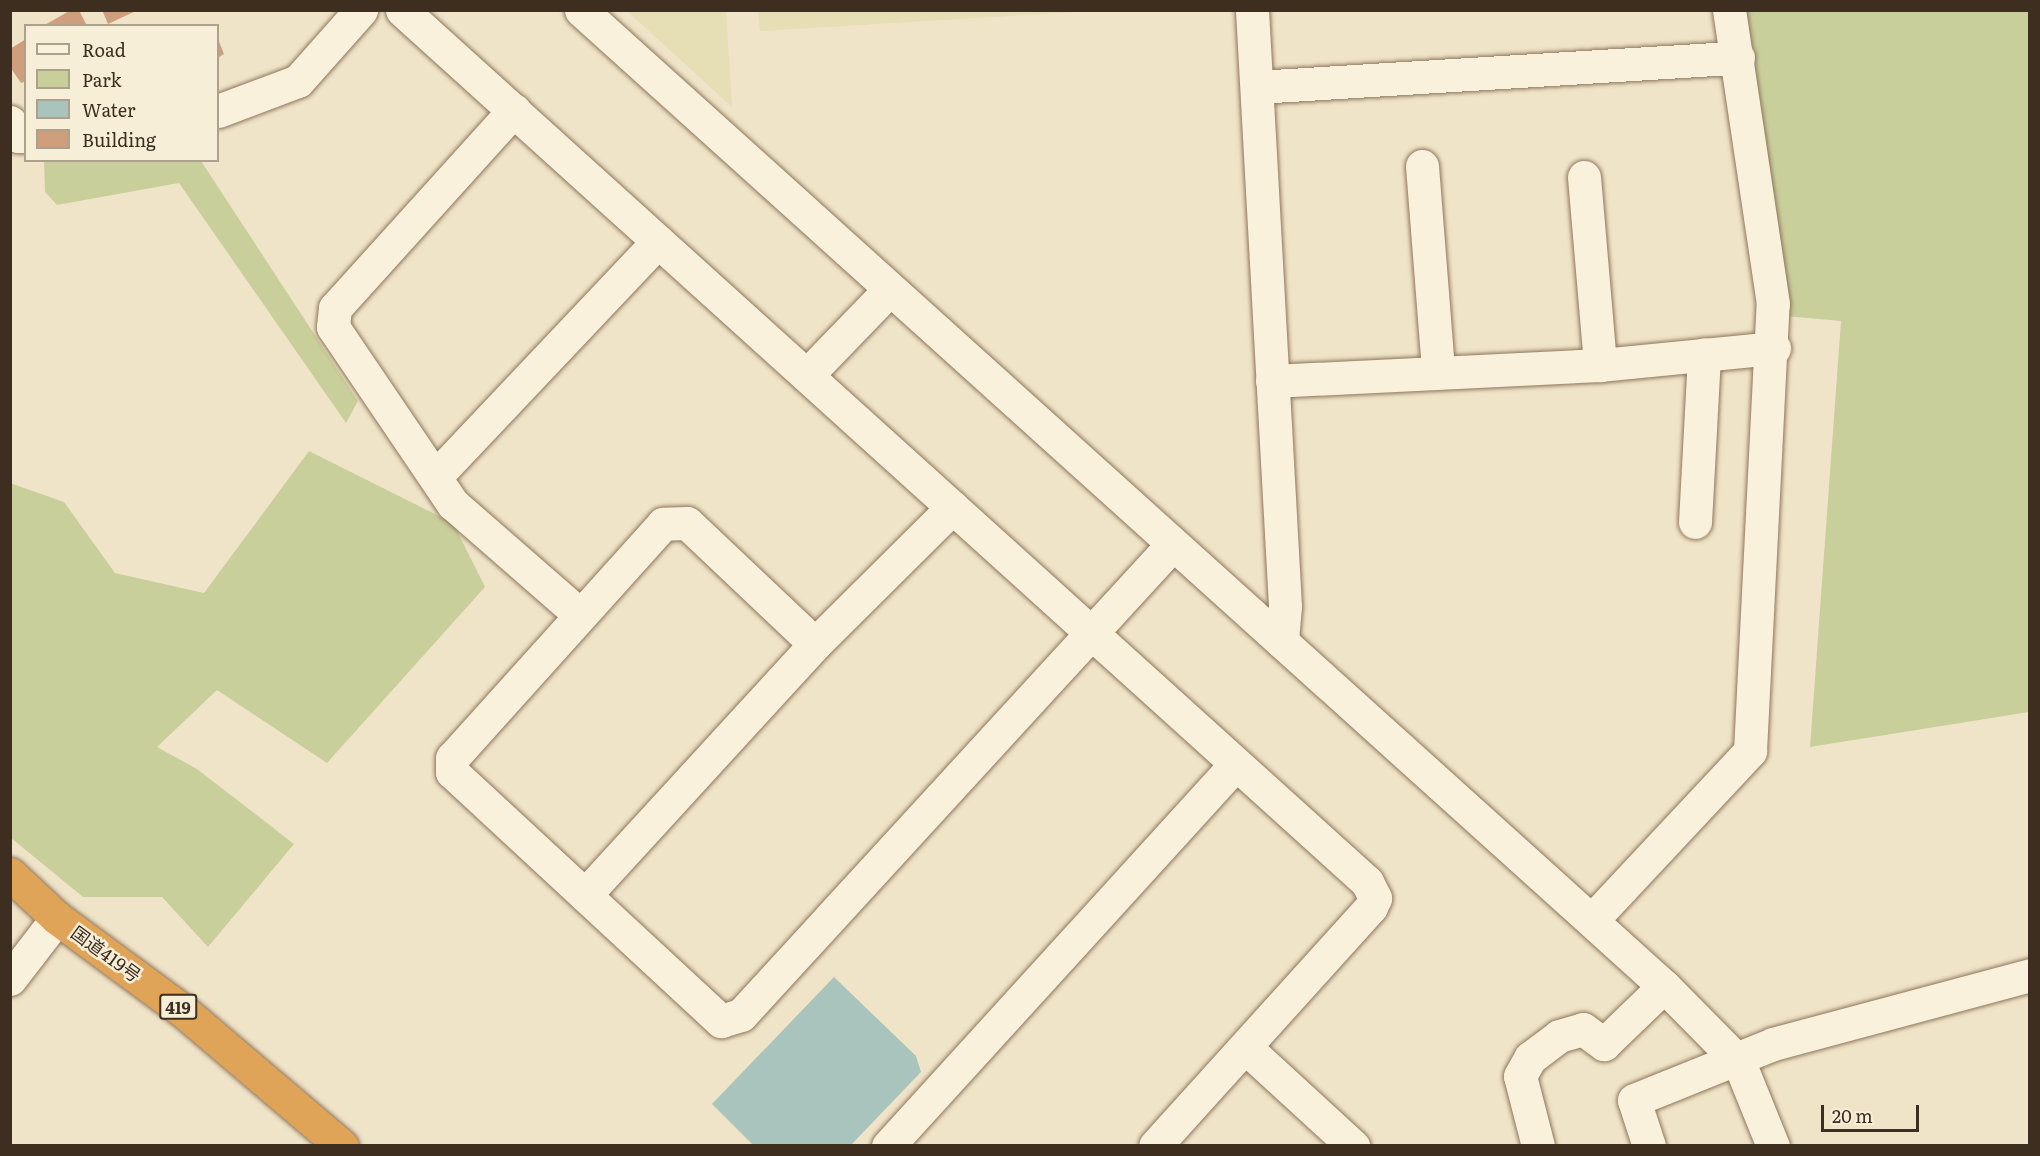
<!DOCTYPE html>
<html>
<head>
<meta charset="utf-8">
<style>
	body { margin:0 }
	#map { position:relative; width:2040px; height:1156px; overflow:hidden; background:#f0e4c8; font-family:Literata,"Noto Sans JP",serif }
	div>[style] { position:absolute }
	.farmland>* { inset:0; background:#e6deb5 }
	.green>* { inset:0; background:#c9cf9b }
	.water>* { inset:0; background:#a9c4bc }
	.building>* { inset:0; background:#cf9f7d }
	.roads { filter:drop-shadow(0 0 2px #8d765c) drop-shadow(0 0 2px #8d765c) }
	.minor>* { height:33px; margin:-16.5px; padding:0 16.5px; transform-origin:16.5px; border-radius:16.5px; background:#faf1dc }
	.highway>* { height:33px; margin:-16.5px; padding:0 16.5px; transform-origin:16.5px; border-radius:16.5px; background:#e0a458 }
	span { translate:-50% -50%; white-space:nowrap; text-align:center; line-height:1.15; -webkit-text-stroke:5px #f7eed8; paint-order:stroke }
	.shield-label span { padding:2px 4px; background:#f7eed8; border:2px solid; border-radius:4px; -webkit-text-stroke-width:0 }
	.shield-label { font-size:16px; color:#3d2e20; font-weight:700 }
	.street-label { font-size:18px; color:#3d2e20 }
	.frame { position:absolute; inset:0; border:12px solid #3d2e20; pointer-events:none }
	.legend { position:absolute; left:24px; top:24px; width:195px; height:138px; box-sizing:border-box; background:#f7eed8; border:2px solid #ada18e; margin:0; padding:8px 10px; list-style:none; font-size:18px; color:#3d2e20 }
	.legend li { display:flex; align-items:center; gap:12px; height:30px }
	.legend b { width:30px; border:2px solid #ada18e }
	.scale { position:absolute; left:1821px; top:1105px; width:98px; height:27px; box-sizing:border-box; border:3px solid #3d2e20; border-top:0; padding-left:8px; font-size:18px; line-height:21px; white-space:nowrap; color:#3d2e20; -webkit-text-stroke:4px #f7eed8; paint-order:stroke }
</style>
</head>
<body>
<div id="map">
	<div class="farmland">
		<i style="clip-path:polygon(627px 11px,726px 11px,732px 107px)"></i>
		<i style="clip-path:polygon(758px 11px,758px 10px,1092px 11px,760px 31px)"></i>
	</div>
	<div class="green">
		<i style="clip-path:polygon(1745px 11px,2029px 11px,2029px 712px,1810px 747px,1841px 321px,1785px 316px)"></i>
		<i style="clip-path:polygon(44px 161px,201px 161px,358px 401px,346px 423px,179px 183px,57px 205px,45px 192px)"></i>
		<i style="clip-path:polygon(309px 451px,453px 523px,485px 587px,327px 763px,217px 690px,157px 747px,197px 769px,294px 844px,208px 947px,162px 897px,83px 897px,11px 838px,10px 483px,64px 502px,115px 573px,204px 593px)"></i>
	</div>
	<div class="water">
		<i style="clip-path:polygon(834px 977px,916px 1056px,921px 1072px,851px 1145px,753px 1145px,712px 1104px)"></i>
	</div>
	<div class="building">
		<i style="clip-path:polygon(71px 10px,79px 10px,87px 26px,43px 26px)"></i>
		<i style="clip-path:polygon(102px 10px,138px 10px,108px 24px)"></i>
		<i style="clip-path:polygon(26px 39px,26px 81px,21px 83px,10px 67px,10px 49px)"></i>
		<i style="clip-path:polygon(218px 39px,224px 54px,218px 58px)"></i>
	</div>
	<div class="roads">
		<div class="minor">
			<i style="left:402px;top:10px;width:1301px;rotate:42.1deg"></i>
			<i style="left:1367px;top:882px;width:18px;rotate:63deg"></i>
			<i style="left:1375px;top:898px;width:10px;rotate:114deg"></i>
			<i style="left:1371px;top:907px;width:322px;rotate:132.1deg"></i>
			<i style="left:581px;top:10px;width:1458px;rotate:42.03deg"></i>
			<i style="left:1664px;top:986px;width:107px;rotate:45.4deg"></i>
			<i style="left:1739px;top:1062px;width:91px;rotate:68deg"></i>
			<i style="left:1252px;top:10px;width:597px;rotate:86.83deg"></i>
			<i style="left:1285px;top:606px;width:36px;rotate:95deg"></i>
			<i style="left:1257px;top:87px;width:482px;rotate:-3.5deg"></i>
			<i style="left:514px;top:110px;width:267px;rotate:132.1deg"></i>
			<i style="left:335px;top:308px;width:19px;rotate:96deg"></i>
			<i style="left:333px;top:327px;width:214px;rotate:55.9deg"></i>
			<i style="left:453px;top:504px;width:167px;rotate:41.1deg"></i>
			<i style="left:218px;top:111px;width:85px;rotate:-20.6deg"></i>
			<i style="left:298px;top:81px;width:95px;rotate:-48.4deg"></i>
			<i style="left:10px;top:122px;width:16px;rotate:60deg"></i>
			<i style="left:18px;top:136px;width:8px"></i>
			<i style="left:1422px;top:166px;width:205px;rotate:85.5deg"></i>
			<i style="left:1584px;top:177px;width:189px;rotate:85.1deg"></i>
			<i style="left:807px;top:375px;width:117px;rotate:-46deg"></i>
			<i style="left:1272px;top:381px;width:328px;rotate:-2.8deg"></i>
			<i style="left:1600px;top:365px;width:175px;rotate:-5.6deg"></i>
			<i style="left:436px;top:476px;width:323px;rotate:-46.6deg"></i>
			<i style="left:1695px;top:522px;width:168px;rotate:-86.9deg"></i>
			<i style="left:815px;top:644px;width:176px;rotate:-136.6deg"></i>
			<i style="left:687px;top:523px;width:24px;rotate:178deg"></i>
			<i style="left:663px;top:524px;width:315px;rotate:132deg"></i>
			<i style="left:452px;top:758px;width:14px;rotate:90deg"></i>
			<i style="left:452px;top:772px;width:367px;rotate:42.8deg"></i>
			<i style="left:721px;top:1021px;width:21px;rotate:-17deg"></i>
			<i style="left:741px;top:1015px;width:636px;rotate:-47.48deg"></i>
			<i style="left:585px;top:895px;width:340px;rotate:-47.5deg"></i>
			<i style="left:815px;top:644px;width:194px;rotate:-44.8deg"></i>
			<i style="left:1593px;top:919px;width:230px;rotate:-46.9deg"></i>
			<i style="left:1750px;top:751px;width:448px;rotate:-87.1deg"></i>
			<i style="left:1773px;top:304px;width:297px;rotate:-98.5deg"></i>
			<i style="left:10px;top:979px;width:77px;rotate:-52.4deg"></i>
			<i style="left:1245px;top:1047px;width:147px;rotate:42.5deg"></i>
			<i style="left:888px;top:1146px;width:514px;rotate:-47.68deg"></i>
			<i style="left:1538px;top:1146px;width:72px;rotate:-104.4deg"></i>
			<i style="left:1520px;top:1076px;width:21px;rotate:-61deg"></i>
			<i style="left:1530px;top:1058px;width:36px;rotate:-37deg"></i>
			<i style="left:1559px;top:1036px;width:25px;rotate:-16deg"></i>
			<i style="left:1583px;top:1029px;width:26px;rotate:36deg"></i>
			<i style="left:1604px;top:1044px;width:83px;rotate:-44deg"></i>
			<i style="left:1649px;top:1146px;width:48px;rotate:-108.1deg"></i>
			<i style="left:1634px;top:1100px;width:150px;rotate:-21.9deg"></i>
			<i style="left:1773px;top:1044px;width:266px;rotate:-15deg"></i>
		</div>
		<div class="highway">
			<i style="left:10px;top:874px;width:64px;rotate:43.1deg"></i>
			<i style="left:57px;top:918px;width:155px;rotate:36.4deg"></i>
			<i style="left:182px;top:1010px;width:210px;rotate:40.4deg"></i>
		</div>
	</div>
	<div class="shield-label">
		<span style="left:178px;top:1007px">419</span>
	</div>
	<div class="street-label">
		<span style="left:106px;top:954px;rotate:36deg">国道419号</span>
	</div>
	<div class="frame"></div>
	<ul class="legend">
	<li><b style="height:8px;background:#faf1dc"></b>Road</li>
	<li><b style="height:16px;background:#c9cf9b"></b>Park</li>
	<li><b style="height:16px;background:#a9c4bc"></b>Water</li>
	<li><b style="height:16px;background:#cf9f7d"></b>Building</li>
	</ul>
	<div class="scale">20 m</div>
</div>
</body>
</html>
